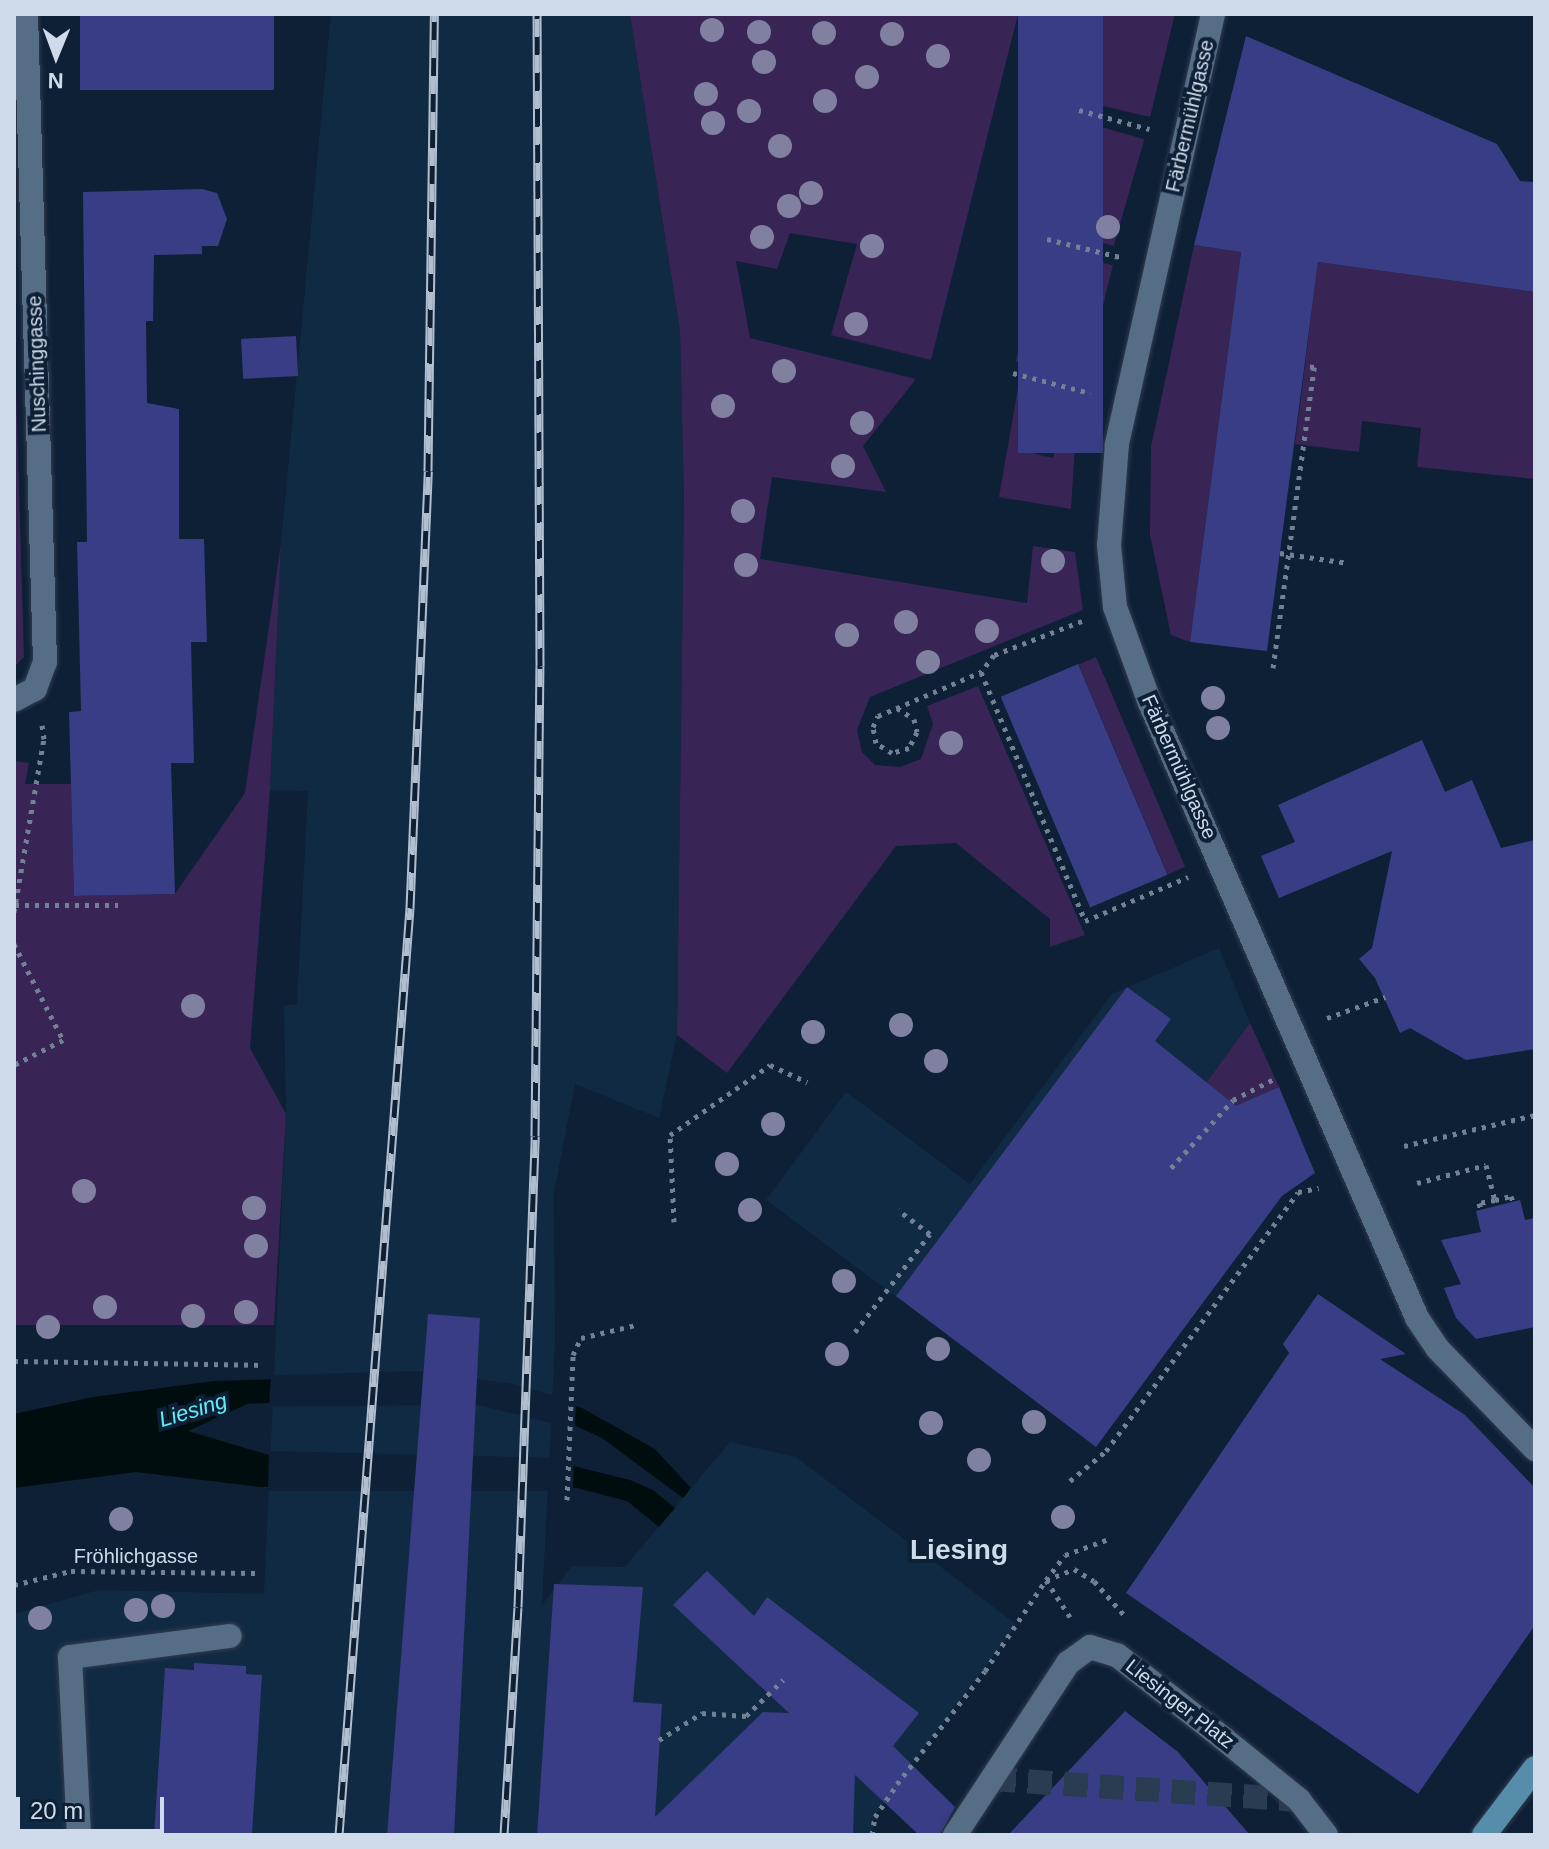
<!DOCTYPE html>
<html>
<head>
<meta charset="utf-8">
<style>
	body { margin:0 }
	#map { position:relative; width:1549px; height:1849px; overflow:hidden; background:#0d2036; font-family:Helvetica,sans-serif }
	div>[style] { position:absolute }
	.built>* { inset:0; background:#112a43 }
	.green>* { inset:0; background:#392456; transform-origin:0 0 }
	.water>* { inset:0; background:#000d0e }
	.pier>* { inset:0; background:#0d2036 }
	.building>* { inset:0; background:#383d85; transform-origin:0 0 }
	.minor-tunnel>* { height:24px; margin-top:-12px; transform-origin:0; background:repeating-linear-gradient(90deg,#2a3c51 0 24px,transparent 0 36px) }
	.path>* { height:5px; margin-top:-2.5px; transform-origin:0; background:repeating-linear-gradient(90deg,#728193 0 4px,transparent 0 10px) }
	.roads { filter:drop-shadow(0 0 2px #323b4d) drop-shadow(0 0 2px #323b4d) }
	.minor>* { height:24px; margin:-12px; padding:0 12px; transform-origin:12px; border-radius:12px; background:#566d86 }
	.major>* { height:24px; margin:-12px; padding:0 12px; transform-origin:12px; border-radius:12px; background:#558dab }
	.rail>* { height:9px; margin-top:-4.5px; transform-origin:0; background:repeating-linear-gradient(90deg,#0d2036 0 18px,#b0bece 0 36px); box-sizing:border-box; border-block:2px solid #b0bece }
	.path-bridge>* { height:5px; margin-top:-2.5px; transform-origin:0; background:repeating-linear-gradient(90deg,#728193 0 4px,transparent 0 10px) }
	.trees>* { width:24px; height:24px; margin:-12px; border-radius:50%; background:#8080a1 }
	span { translate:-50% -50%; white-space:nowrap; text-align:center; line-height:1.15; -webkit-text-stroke:8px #0d2036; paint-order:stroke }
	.street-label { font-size:20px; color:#cfdbea }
	.water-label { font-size:22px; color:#64edf8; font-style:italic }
	.district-label { font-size:28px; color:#cfdbea; font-weight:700 }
	.frame { position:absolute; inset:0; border:16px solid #cfdbea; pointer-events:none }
	.north { position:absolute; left:16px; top:16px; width:80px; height:80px; -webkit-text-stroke:6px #0d2036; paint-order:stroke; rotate:181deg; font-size:22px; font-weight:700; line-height:32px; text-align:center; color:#cfdbea }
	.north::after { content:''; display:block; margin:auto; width:28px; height:36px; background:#cfdbea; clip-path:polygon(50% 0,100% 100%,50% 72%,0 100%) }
	.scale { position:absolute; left:16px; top:1797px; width:148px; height:36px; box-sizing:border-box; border:4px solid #cfdbea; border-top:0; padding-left:10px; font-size:24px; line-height:28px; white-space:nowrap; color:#cfdbea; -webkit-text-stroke:6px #0d2036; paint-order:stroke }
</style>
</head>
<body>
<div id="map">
	<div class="built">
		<i style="clip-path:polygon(331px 14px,630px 14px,680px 331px,684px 498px,677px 1035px,659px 1118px,575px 1084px,554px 1192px,555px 1342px,542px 1605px,572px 1566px,625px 1567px,730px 1442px,796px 1457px,1017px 1625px,897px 1784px,875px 1816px,872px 1835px,14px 1835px,14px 1614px,99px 1590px,264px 1594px,286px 1114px,284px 1006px,297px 1004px,308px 791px,270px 790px,281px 543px)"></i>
		<i style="clip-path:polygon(1219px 948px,1250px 1023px,995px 1370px,766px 1200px,846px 1092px,970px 1184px,1112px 994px)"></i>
	</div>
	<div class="green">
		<i style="clip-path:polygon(630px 14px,1018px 14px,931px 360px,831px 335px,857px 244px,790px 233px,777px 269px,736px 261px,750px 338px,916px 379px,863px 446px,886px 492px,772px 477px,760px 559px,1027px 603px,1033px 546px,1075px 552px,1083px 610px,870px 697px,857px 730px,862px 752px,875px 765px,900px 767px,921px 759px,933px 724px,927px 706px,978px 686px,1085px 935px,1050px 947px,1050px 919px,956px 843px,896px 846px,727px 1073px,677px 1035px,684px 498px,680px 331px)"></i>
		<i style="clip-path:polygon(1103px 14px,1175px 14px,1150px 117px,1082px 101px)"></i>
		<i style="left:1077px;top:120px;width:70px;height:111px;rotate:16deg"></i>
		<i style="clip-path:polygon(1194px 245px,1241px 252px,1190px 642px,1171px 635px,1150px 535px,1151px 447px)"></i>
		<i style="left:1044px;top:248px;width:71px;height:117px;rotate:14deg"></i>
		<i style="clip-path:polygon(1318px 262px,1535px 292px,1535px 479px,1417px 467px,1421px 428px,1362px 421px,1359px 452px,1295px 444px)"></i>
		<i style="clip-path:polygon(14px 322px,24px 657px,14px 667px)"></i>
		<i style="clip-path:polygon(1019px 382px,1081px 397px,1077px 434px,1060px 429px,1062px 417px,1045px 413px,1035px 454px,1053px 458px,1056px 445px,1075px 446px,1071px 509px,999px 497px)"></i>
		<i style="clip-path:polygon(281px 543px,270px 790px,250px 1048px,286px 1114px,274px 1325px,14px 1325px,14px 761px,29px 763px,25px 784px,71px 784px,74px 896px,175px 894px,245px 793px)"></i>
		<i style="left:1096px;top:657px;width:228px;height:19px;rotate:67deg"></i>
		<i style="clip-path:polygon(1250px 1023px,1279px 1087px,1249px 1101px,995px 1370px)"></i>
	</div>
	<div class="water">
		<i style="clip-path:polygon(422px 1375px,512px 1388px,582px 1408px,655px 1449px,691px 1488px,683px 1498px,602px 1438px,561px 1419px,509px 1405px,316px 1401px,247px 1404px,188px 1431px,269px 1455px,557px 1462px,630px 1480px,653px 1490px,675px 1508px,659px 1527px,627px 1501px,577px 1488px,260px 1487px,136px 1472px,14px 1488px,14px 1414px,93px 1397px,214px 1381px)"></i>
	</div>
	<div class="pier">
		<i style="clip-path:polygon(422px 1371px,513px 1384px,576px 1402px,575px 1429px,478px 1405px,269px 1406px,271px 1375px)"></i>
		<i style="clip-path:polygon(269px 1451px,557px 1458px,574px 1461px,573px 1491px,268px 1491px)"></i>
	</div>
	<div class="building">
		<i style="left:80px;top:14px;width:194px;height:76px"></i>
		<i style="left:1018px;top:14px;width:85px;height:439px"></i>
		<i style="clip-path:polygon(1246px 36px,1497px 144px,1520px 181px,1535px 182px,1535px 292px,1318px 262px,1267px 651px,1190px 642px,1241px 252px,1194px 245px)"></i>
		<i style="clip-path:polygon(202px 189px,217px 193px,227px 219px,218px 246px,202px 246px,202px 254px,154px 255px,153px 321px,146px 321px,147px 403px,179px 409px,179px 539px,204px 539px,207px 642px,191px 642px,194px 763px,171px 763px,175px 894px,74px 896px,69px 712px,81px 711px,77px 542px,87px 542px,83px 192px)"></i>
		<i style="left:296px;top:336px;width:40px;height:55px;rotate:87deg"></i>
		<i style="left:1078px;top:664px;width:229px;height:84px;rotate:67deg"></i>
		<i style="clip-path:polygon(1422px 740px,1445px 792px,1472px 780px,1501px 848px,1535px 840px,1535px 1049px,1466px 1060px,1410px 1028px,1400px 1033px,1375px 978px,1359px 959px,1372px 948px,1392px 851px,1279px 898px,1261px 856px,1295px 842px,1278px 805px)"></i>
		<i style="clip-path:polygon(1127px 987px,1171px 1019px,1155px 1041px,1236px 1106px,1279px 1087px,1315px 1173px,1282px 1196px,1096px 1447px,896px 1296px)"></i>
		<i style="clip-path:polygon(1520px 1200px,1525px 1220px,1535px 1218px,1535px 1327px,1476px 1339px,1456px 1318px,1444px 1288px,1461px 1284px,1441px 1240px,1481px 1232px,1476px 1211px)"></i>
		<i style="clip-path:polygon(1318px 1294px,1406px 1354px,1380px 1359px,1465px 1415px,1535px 1488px,1535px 1625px,1418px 1794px,1126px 1593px,1289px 1353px,1283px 1344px)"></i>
		<i style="clip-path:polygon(428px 1314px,480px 1318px,454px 1835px,387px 1835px)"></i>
		<i style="clip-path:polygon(707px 1571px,754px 1616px,767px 1597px,919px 1713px,893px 1746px,955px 1807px,940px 1835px,919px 1835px,855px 1775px,853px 1835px,537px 1835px,554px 1584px,643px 1587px,633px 1702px,662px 1704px,655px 1817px,763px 1712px,789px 1713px,673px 1605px)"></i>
		<i style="clip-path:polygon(194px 1663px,246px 1666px,246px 1674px,262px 1675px,252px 1835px,154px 1835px,165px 1668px,194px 1670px)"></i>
		<i style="clip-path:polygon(1125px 1711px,1178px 1752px,1250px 1835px,1008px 1835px)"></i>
	</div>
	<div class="minor-tunnel">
		<i style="left:992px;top:1779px;width:308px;rotate:3.9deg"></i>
	</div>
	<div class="path">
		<i style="left:1079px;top:110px;width:73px;rotate:15.2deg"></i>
		<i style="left:1047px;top:239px;width:75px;rotate:13.9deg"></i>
		<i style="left:1013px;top:373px;width:80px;rotate:14.6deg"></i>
		<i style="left:1280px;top:553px;width:69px;rotate:8.4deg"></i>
		<i style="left:1082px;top:621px;width:94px;rotate:158.9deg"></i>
		<i style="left:994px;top:655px;width:21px;rotate:127deg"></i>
		<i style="left:981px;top:672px;width:270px;rotate:67.3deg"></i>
		<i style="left:1085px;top:921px;width:112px;rotate:-23.1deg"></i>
		<i style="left:1273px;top:668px;width:304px;rotate:-82.2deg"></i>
		<i style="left:1314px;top:367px;width:9px;rotate:-174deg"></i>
		<i style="left:897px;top:708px;width:20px;rotate:33deg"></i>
		<i style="left:914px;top:719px;width:13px;rotate:77deg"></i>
		<i style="left:917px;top:732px;width:18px;rotate:117deg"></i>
		<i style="left:909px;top:748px;width:18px;rotate:164deg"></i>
		<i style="left:892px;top:753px;width:19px;rotate:-148deg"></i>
		<i style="left:876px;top:743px;width:16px;rotate:-101deg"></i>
		<i style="left:873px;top:727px;width:12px;rotate:-66deg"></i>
		<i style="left:878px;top:716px;width:112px;rotate:-23.1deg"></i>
		<i style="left:15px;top:905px;width:103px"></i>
		<i style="left:14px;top:912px;width:176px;rotate:-80.2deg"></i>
		<i style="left:44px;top:739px;width:14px;rotate:-98deg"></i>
		<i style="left:14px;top:944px;width:108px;rotate:63deg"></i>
		<i style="left:63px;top:1040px;width:55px;rotate:153deg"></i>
		<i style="left:1327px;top:1018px;width:62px;rotate:-19.9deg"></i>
		<i style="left:1404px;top:1146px;width:135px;rotate:-13.3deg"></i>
		<i style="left:1171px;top:1168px;width:92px;rotate:-47.6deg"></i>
		<i style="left:1233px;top:1100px;width:46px;rotate:-27.1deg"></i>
		<i style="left:1417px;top:1183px;width:71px;rotate:-14.6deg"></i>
		<i style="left:1486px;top:1165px;width:36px;rotate:76deg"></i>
		<i style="left:1495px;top:1200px;width:16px;rotate:169deg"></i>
		<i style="left:1479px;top:1203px;width:7px;rotate:74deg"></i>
		<i style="left:1495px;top:1200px;width:16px;rotate:-14deg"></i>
		<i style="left:1511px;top:1196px;width:6px;rotate:72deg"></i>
		<i style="left:674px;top:1222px;width:87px;rotate:-92.6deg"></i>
		<i style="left:670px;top:1135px;width:122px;rotate:-35deg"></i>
		<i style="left:770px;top:1065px;width:41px;rotate:24.7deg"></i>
		<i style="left:855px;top:1332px;width:123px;rotate:-52.6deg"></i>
		<i style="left:930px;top:1234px;width:40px;rotate:-143deg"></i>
		<i style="left:573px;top:1355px;width:19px;rotate:-65deg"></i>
		<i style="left:581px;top:1338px;width:57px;rotate:-13.3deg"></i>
		<i style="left:14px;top:1361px;width:247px;rotate:0.9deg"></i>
		<i style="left:1070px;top:1481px;width:47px;rotate:-39.8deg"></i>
		<i style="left:1106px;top:1451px;width:322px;rotate:-53.4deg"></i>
		<i style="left:1298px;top:1192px;width:21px;rotate:-11deg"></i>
		<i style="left:14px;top:1585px;width:59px;rotate:-13.8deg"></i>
		<i style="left:71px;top:1571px;width:189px;rotate:0.6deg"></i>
		<i style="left:1070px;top:1617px;width:44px;rotate:-123deg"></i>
		<i style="left:1046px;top:1580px;width:31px;rotate:-53deg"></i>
		<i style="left:1065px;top:1555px;width:44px;rotate:-20.1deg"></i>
		<i style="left:659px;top:1740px;width:51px;rotate:-32.1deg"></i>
		<i style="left:702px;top:1713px;width:44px;rotate:3.9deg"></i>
		<i style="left:746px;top:1716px;width:52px;rotate:-44.2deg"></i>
		<i style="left:872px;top:1835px;width:18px;rotate:-81deg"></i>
		<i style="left:875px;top:1817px;width:40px;rotate:-56deg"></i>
		<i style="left:897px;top:1784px;width:143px;rotate:-52.1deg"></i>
		<i style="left:985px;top:1671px;width:110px;rotate:-56.2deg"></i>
		<i style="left:1046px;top:1580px;width:30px;rotate:-21deg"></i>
		<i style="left:1074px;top:1569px;width:23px;rotate:31deg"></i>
		<i style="left:1094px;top:1581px;width:47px;rotate:48.5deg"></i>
	</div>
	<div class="roads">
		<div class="minor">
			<i style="left:1213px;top:14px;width:441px;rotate:102.6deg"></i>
			<i style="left:1117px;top:444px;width:101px;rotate:94.5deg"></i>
			<i style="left:1109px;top:545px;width:62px;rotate:84.5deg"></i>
			<i style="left:1115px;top:607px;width:102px;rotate:70deg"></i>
			<i style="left:1150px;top:703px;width:670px;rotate:66.53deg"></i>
			<i style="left:1417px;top:1318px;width:36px;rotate:56deg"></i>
			<i style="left:1437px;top:1348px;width:141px;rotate:45.9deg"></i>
			<i style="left:14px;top:700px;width:24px;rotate:-28deg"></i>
			<i style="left:35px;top:689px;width:29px;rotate:-70deg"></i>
			<i style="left:45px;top:662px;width:648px;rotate:-91.68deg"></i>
			<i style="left:79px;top:1835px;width:178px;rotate:-92.9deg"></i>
			<i style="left:70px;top:1657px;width:161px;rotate:-7.5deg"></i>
			<i style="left:955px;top:1835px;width:206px;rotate:-56.7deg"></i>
			<i style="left:1068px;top:1663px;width:27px;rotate:-36deg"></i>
			<i style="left:1090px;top:1647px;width:28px;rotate:17deg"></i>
			<i style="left:1117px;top:1655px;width:136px;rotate:38.1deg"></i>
			<i style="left:1224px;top:1739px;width:97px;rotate:39.1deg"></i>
			<i style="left:1299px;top:1800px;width:44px;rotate:52.4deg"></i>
		</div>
		<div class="major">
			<i style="left:1484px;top:1835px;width:84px;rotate:-52.7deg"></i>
		</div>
	</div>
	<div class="rail">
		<i style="left:339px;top:1835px;width:930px;rotate:-85.62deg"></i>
		<i style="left:410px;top:908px;width:437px;rotate:-87.6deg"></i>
		<i style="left:428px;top:471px;width:457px;rotate:-89.2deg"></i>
		<i style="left:504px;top:1835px;width:228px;rotate:-86.5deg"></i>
		<i style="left:518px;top:1607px;width:471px;rotate:-87.9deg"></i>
		<i style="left:535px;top:1136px;width:470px;rotate:-89.4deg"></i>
		<i style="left:540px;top:666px;width:652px;rotate:-90.26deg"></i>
	</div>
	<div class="path-bridge">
		<i style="left:567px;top:1500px;width:145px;rotate:-87.6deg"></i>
	</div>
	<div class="trees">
		<i style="left:712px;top:30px"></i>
		<i style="left:759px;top:32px"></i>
		<i style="left:824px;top:33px"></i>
		<i style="left:892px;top:34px"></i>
		<i style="left:938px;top:56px"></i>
		<i style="left:764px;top:62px"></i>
		<i style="left:867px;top:77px"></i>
		<i style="left:706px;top:94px"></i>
		<i style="left:825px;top:101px"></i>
		<i style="left:749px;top:111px"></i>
		<i style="left:713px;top:123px"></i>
		<i style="left:780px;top:146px"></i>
		<i style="left:811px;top:193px"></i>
		<i style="left:789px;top:206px"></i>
		<i style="left:1108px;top:227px"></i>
		<i style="left:762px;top:237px"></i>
		<i style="left:872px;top:246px"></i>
		<i style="left:856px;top:324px"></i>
		<i style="left:784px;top:371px"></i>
		<i style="left:723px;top:406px"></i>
		<i style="left:862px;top:423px"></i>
		<i style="left:843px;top:466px"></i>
		<i style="left:743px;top:511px"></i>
		<i style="left:1053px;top:561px"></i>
		<i style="left:746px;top:565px"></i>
		<i style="left:906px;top:622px"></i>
		<i style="left:987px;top:631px"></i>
		<i style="left:847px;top:635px"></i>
		<i style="left:928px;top:662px"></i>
		<i style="left:1213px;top:698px"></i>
		<i style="left:1218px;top:728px"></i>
		<i style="left:951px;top:743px"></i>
		<i style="left:193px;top:1006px"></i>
		<i style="left:901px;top:1025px"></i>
		<i style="left:813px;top:1032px"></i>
		<i style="left:936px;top:1061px"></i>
		<i style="left:773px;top:1124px"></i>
		<i style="left:727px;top:1164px"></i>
		<i style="left:84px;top:1191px"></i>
		<i style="left:254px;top:1208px"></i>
		<i style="left:750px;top:1210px"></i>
		<i style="left:256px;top:1246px"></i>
		<i style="left:844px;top:1281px"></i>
		<i style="left:105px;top:1307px"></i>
		<i style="left:246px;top:1312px"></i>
		<i style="left:193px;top:1316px"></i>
		<i style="left:48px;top:1327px"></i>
		<i style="left:938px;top:1349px"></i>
		<i style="left:837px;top:1354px"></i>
		<i style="left:1034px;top:1422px"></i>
		<i style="left:931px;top:1423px"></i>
		<i style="left:979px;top:1460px"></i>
		<i style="left:1063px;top:1517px"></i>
		<i style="left:121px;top:1519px"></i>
		<i style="left:163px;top:1606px"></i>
		<i style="left:136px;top:1610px"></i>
		<i style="left:40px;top:1618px"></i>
	</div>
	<div class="street-label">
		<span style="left:1190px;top:116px;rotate:-77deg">Färbermühlgasse</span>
		<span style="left:37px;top:364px;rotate:-92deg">Nuschinggasse</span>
		<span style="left:1179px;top:767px;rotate:66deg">Färbermühlgasse</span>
		<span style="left:136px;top:1556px">Fröhlichgasse</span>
		<span style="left:1180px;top:1704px;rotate:38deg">Liesinger Platz</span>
	</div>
	<div class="water-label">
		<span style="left:193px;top:1410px;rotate:-17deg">Liesing</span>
	</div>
	<div class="district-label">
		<span style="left:959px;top:1550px">Liesing</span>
	</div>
	<div class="frame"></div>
	<div class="north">N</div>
	<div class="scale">20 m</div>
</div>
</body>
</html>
